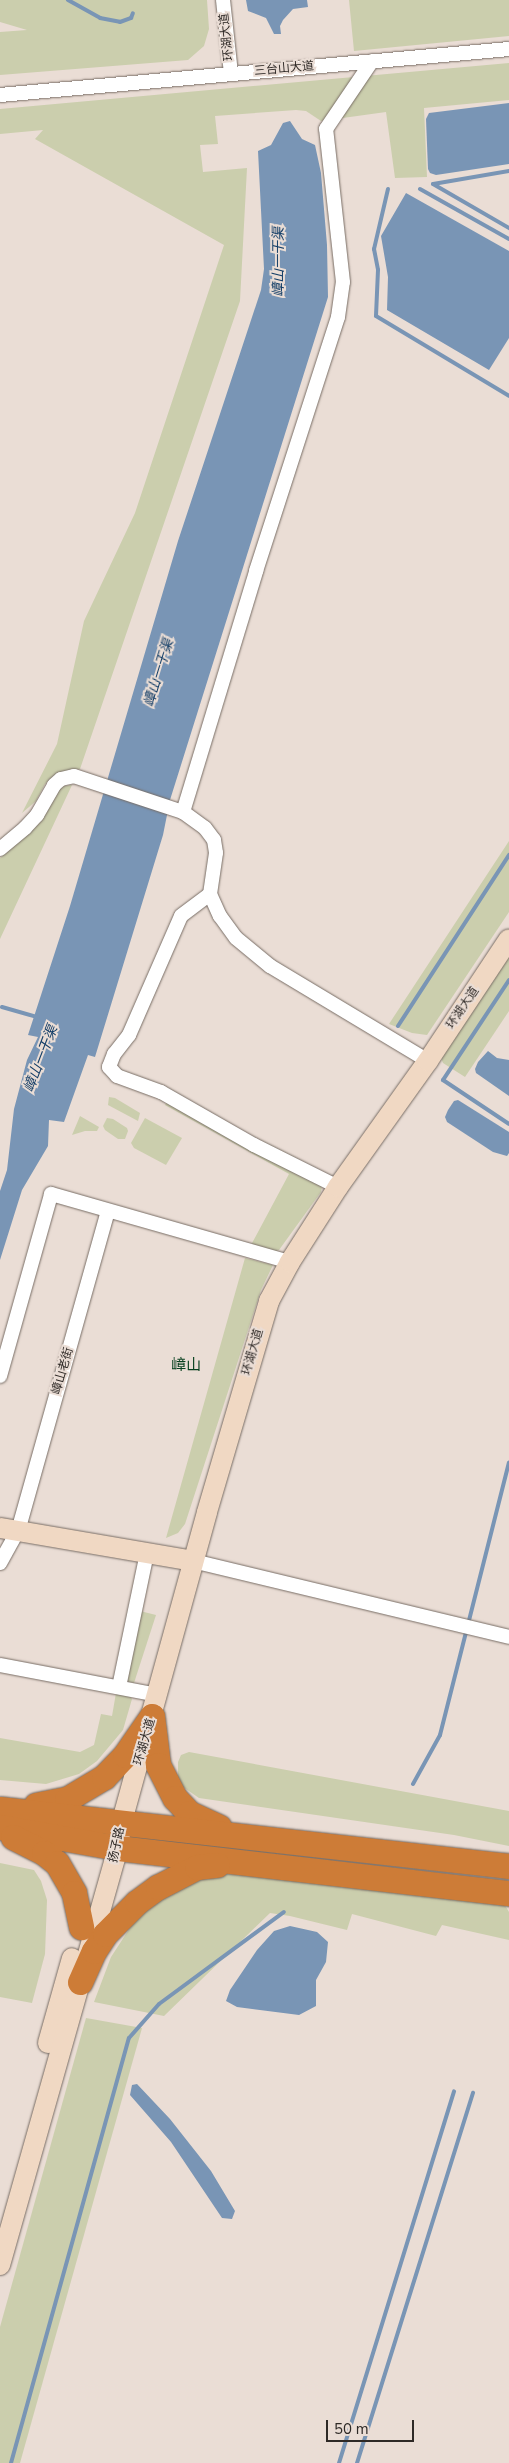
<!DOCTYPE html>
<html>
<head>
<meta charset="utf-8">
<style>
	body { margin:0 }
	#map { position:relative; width:509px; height:2463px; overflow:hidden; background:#eaddd5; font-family:"Nunito Sans","Noto Sans SC",sans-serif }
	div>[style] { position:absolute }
	.green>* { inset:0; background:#cbcead }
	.water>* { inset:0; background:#7995b5 }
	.stream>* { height:4px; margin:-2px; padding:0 2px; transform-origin:2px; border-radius:2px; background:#7995b5 }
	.roads { filter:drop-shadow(0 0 1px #786d65) drop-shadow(0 0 1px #786d65) }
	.street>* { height:14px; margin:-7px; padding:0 7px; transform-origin:7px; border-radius:7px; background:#fff }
	.secondary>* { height:20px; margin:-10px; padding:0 10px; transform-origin:10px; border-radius:10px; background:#f0d8c3 }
	.highway>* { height:25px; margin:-12.5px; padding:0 12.5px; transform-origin:12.5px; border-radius:12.5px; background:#cd7c37 }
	span { translate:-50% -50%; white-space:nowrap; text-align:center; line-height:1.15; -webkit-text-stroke:4px #eaddd5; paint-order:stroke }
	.street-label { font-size:12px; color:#2e2926 }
	.water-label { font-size:14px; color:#113c66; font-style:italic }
	.quarter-label { font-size:15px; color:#08401f }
	.scale { position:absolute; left:326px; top:2420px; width:88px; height:22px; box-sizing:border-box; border:2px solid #2e2926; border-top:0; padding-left:6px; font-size:15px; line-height:18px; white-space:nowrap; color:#2e2926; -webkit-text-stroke:4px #eaddd5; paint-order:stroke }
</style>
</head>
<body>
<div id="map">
	<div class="green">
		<i style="clip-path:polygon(0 0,207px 0,209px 29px,204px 46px,188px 60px,0 75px,0 32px,27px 30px,0 22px)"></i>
		<i style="clip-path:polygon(349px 0,509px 0,509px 36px,354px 51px)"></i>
		<i style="clip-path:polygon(509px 63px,509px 100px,424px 108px,427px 177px,395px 178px,386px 112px,321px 121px,306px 111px,296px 110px,215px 116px,218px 144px,200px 145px,203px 172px,247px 168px,240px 301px,80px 769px,57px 774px,45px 784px,36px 801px,22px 813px,57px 744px,84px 621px,135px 513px,224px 245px,35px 139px,43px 130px,0 134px,0 109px)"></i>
		<i style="clip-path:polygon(72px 785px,0 939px,0 858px,35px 827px,58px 792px,63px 786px)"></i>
		<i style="clip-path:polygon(509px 841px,509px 912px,427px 1035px,412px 1033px,389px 1024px)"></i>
		<i style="clip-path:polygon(509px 956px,509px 1011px,465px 1077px,443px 1063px,441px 1058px)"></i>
		<i style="clip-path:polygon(109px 1097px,115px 1098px,140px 1113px,138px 1121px,108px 1105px)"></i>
		<i style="clip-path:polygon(168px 1100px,322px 1186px,321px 1192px,279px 1250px,274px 1252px,251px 1245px,289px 1174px,165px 1105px)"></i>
		<i style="clip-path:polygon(80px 1116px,99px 1127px,97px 1131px,85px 1131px,72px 1135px)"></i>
		<i style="clip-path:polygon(107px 1118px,113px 1119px,127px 1128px,128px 1131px,125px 1139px,118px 1139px,105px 1130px,103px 1126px)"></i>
		<i style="clip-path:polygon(145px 1118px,182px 1138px,166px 1165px,134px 1148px,131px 1143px)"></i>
		<i style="clip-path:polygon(245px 1258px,273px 1265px,261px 1290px,185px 1524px,178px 1533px,166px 1538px)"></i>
		<i style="clip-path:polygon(140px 1611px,156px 1615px,134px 1683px,126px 1681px)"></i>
		<i style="clip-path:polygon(116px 1693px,129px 1695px,132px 1699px,123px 1730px,97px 1761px,79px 1774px,46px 1784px,0 1780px,0 1738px,80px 1752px,94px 1745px,101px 1714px,112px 1716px)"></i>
		<i style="clip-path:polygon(189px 1752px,509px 1811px,509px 1846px,454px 1835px,199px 1798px,183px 1787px,178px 1779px,178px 1762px,181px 1755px)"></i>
		<i style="clip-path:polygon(0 1863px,34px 1870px,41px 1881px,47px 1900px,45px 1954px,32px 2003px,0 1997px)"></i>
		<i style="clip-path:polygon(222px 1872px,503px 1902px,509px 1912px,509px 1940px,442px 1925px,436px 1936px,352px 1914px,347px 1930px,290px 1916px,270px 1913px,164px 2016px,94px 2002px,111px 1957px,139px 1914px,170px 1889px)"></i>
		<i style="clip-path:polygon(86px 2018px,142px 2028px,20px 2463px,0 2463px,0 2327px)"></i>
	</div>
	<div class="water">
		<i style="clip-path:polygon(246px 0,307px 0,308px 7px,293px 9px,283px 20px,280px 26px,281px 34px,274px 34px,266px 18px,248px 11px)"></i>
		<i style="clip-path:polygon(509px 103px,509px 164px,436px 175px,430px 173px,428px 169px,426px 119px,429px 113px)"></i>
		<i style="clip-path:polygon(290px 121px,302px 139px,315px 145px,321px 173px,327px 245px,328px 297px,170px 800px,163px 835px,95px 1057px,88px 1055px,64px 1122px,49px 1120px,48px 1146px,22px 1190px,0 1260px,0 1191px,7px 1170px,14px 1109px,27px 1060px,38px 1037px,28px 1035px,70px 906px,178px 541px,261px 290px,264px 269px,258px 151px,271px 145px,283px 123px)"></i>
		<i style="clip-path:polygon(406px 193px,509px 251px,509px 338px,489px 370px,387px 310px,388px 277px,381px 236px)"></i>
		<i style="clip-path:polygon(488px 1051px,497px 1058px,509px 1060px,509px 1096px,476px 1073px,475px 1069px,478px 1062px)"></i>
		<i style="clip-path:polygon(458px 1100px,509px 1132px,509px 1153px,507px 1156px,493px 1152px,447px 1122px,445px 1117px,448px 1110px,454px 1101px)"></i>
		<i style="clip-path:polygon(290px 1926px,317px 1932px,328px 1942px,326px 1962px,316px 1980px,316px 2006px,299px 2015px,237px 2007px,226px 2001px,230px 1990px,257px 1950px,274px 1931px)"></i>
		<i style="clip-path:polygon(137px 2084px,170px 2119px,211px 2171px,235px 2211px,232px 2219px,222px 2218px,171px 2142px,130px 2095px,132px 2085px)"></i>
	</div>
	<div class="stream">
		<i style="left:68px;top:0;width:37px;rotate:29deg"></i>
		<i style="left:100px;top:18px;width:20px;rotate:11deg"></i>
		<i style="left:120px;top:22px;width:12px;rotate:-20deg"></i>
		<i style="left:131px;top:18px;width:5px;rotate:-68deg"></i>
		<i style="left:509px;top:171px;width:77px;rotate:170.3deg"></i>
		<i style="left:433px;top:184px;width:88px;rotate:30.1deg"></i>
		<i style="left:388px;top:189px;width:62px;rotate:103.1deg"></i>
		<i style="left:374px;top:249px;width:21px;rotate:79deg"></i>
		<i style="left:378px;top:270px;width:46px;rotate:92.5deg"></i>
		<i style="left:376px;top:316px;width:155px;rotate:31deg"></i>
		<i style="left:420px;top:189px;width:102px;rotate:29.3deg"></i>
		<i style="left:509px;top:980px;width:120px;rotate:123.4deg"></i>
		<i style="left:443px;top:1080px;width:79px;rotate:33.7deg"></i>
		<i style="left:2px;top:1007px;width:37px;rotate:16deg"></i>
		<i style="left:398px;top:1026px;width:204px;rotate:-57deg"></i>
		<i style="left:413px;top:1784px;width:56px;rotate:-61.1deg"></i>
		<i style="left:440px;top:1735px;width:281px;rotate:-75.8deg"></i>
		<i style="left:11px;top:2463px;width:441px;rotate:-74.5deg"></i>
		<i style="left:129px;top:2038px;width:45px;rotate:-48.6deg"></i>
		<i style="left:159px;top:2004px;width:155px;rotate:-36.4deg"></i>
		<i style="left:339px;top:2463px;width:389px;rotate:-72.8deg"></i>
		<i style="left:357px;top:2463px;width:388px;rotate:-72.6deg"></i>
	</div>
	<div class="roads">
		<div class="street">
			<i style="left:223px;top:0;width:74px;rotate:83.8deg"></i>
			<i style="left:0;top:95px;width:511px;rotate:-5.16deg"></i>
			<i style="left:183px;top:812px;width:252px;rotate:-73.1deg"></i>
			<i style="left:256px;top:571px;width:267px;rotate:-72.1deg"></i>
			<i style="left:338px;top:317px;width:35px;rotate:-82deg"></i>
			<i style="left:343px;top:282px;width:154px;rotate:-96.3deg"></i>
			<i style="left:326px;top:129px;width:82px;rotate:-55.9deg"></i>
			<i style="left:0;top:849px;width:33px;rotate:-40deg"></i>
			<i style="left:25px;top:828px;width:18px;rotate:-47deg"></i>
			<i style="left:37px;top:815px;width:34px;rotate:-60deg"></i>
			<i style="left:54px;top:785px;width:9px;rotate:-41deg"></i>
			<i style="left:61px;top:779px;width:13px;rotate:-13deg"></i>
			<i style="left:74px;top:776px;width:115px;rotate:18.3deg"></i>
			<i style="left:183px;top:812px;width:27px;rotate:36deg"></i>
			<i style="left:205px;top:828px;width:15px;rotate:53deg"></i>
			<i style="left:214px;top:840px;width:13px;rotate:81deg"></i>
			<i style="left:216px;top:853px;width:41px;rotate:98.3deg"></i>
			<i style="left:210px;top:894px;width:24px;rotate:66deg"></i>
			<i style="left:220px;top:916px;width:27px;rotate:54deg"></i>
			<i style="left:236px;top:938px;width:44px;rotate:39.5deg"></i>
			<i style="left:270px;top:966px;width:184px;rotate:31deg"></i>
			<i style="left:210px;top:894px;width:36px;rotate:143deg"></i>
			<i style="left:181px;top:916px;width:130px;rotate:113.6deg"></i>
			<i style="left:129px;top:1035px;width:24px;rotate:128deg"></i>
			<i style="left:114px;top:1054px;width:14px;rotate:111deg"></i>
			<i style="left:109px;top:1067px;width:12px;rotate:48deg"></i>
			<i style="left:117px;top:1076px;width:47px;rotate:20deg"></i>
			<i style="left:161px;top:1092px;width:107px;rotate:29.7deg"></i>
			<i style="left:254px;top:1145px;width:94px;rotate:26.6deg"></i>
			<i style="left:0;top:1376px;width:189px;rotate:-74.3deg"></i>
			<i style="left:51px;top:1194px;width:248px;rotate:15.9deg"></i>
			<i style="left:193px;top:1561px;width:325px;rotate:13.5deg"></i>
			<i style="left:0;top:1563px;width:37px;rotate:-61deg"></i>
			<i style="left:18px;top:1531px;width:332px;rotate:-74.3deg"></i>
			<i style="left:0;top:1665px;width:161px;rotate:10.8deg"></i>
			<i style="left:119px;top:1687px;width:137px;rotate:-78.2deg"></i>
		</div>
		<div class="secondary">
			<i style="left:0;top:1528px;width:196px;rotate:9.7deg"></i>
			<i style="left:48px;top:2043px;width:88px;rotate:-74.2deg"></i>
			<i style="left:0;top:2265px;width:433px;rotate:-74.2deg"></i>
			<i style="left:118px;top:1848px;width:27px;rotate:-82deg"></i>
			<i style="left:122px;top:1821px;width:320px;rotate:-74.6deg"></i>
			<i style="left:207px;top:1512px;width:220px;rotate:-73.6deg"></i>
			<i style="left:269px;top:1301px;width:44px;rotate:-61.7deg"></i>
			<i style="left:290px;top:1262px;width:89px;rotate:-57.4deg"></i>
			<i style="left:338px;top:1187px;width:155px;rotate:-54.5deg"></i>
			<i style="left:428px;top:1061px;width:146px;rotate:-56.4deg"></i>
		</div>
		<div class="highway">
			<i style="left:152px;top:1716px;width:49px;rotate:83deg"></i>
			<i style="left:158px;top:1765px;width:37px;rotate:63deg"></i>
			<i style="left:175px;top:1798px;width:21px;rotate:47deg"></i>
			<i style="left:189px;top:1813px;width:33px;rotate:25deg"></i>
			<i style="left:36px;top:1805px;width:32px;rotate:-11deg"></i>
			<i style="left:67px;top:1799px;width:43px;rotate:-30.7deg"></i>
			<i style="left:104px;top:1777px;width:30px;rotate:-46deg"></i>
			<i style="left:125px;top:1755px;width:47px;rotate:-55.3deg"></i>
			<i style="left:0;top:1809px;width:512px;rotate:6.39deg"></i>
			<i style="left:0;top:1827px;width:120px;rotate:10.1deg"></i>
			<i style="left:118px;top:1848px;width:394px;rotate:6.6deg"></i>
			<i style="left:13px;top:1837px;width:35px;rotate:27deg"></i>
			<i style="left:44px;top:1853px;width:16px;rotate:38deg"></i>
			<i style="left:57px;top:1863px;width:34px;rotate:60deg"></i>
			<i style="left:74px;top:1893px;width:35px;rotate:78deg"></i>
			<i style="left:80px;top:1982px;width:34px;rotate:-66deg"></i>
			<i style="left:94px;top:1951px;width:20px;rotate:-57deg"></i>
			<i style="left:105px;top:1934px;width:45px;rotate:-45deg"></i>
			<i style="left:137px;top:1902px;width:26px;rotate:-36deg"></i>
			<i style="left:158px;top:1887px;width:44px;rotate:-27.1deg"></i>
			<i style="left:197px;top:1867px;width:20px;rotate:-6deg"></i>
		</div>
	</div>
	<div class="street-label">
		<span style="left:227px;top:37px;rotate:-96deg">环湖大道</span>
		<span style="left:284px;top:69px;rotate:-5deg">三台山大道</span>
		<span style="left:463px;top:1008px;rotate:-56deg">环湖大道</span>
		<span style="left:253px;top:1352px;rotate:-74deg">环湖大道</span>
		<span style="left:63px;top:1371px;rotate:-74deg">嶂山老街</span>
		<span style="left:145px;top:1742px;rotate:-74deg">环湖大道</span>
		<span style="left:117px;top:1845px;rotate:-78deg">扬子路</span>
	</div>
	<div class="water-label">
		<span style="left:279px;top:262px;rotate:-90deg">嶂山一干渠</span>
		<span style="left:159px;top:673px;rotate:-73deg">嶂山一干渠</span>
		<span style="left:41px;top:1059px;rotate:-69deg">嶂山一干渠</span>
	</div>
	<div class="quarter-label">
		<span style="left:186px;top:1366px">嶂山</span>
	</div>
	<div class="scale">50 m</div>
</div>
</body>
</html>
